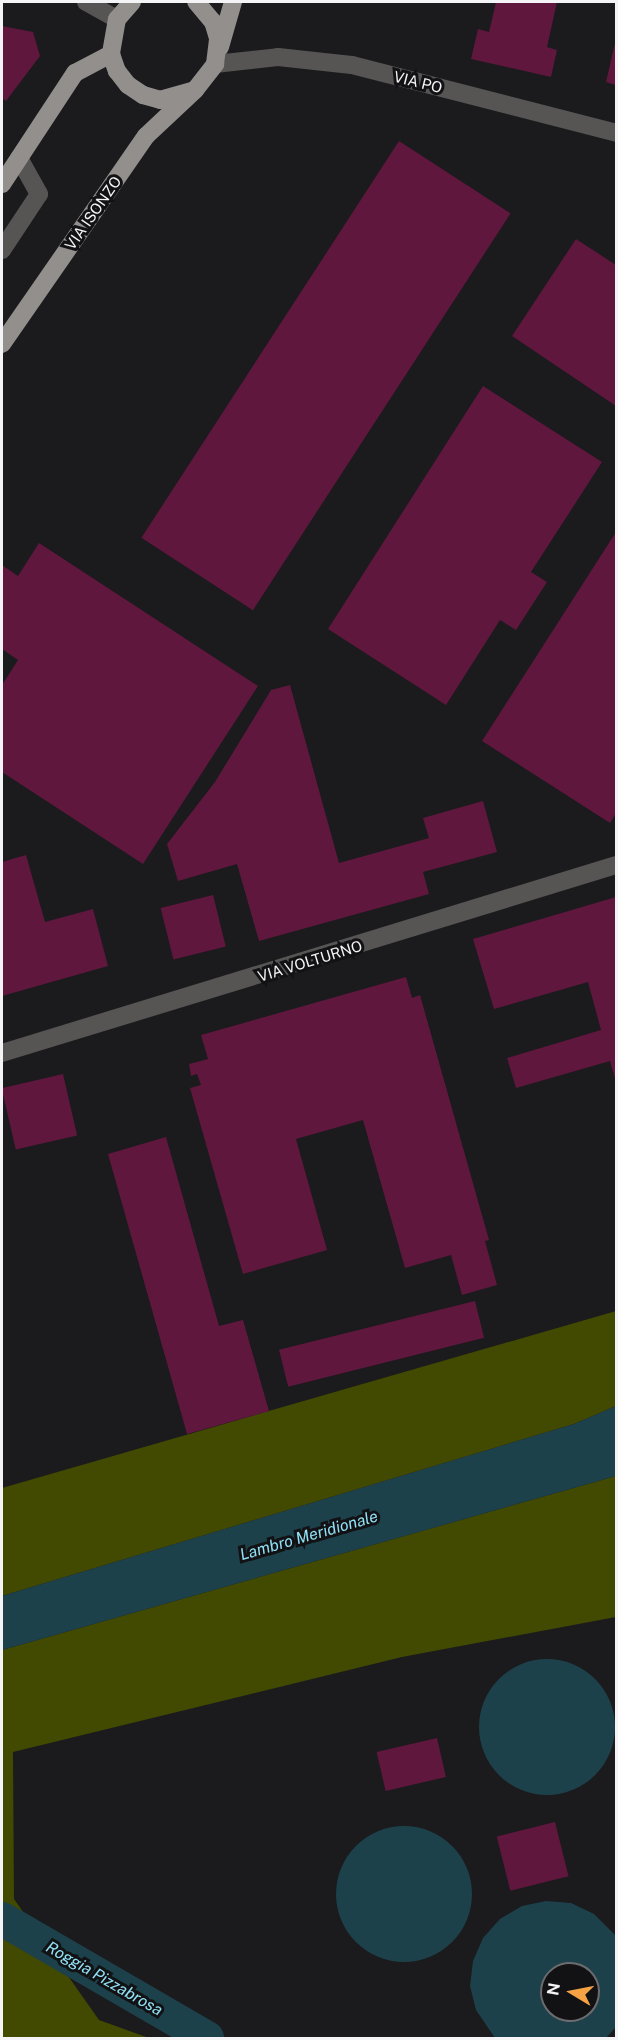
<!DOCTYPE html>
<html>
<head>
<meta charset="utf-8">
<style>
	body { margin:0 }
	#map { position:relative; width:618px; height:2040px; overflow:hidden; background:#1b1a1d; font-family:"Public Sans",sans-serif }
	div>[style] { position:absolute }
	.forest>* { inset:0; background:#424900 }
	.water>* { inset:0; background:#1d414a }
	.round { border-radius:50% }
	.canal>* { height:34px; margin:-17px; padding:0 17px; transform-origin:17px; border-radius:17px; background:#1d414a }
	.building>* { inset:0; background:#5f173d; transform-origin:0 0 }
	.minor>* { height:18px; margin:-9px; padding:0 9px; transform-origin:9px; border-radius:9px; background:#565554 }
	.major>* { height:18px; margin:-9px; padding:0 9px; transform-origin:9px; border-radius:9px; background:#928f8d }
	span { translate:-50% -50%; white-space:nowrap; text-align:center; line-height:1.15; -webkit-text-stroke:6px #121114; paint-order:stroke }
	.street-label { font-size:15px; color:#f4f3f5 }
	.water-label { font-size:16px; color:#91e2f7; font-style:italic }
	.frame { position:absolute; inset:0; border:3px solid #f4f3f5; pointer-events:none }
	.north { position:absolute; left:540px; top:1962px; width:60px; height:60px; box-sizing:border-box; background:#121114; border:2px solid #6c6b6e; border-radius:50%; rotate:280deg; font-size:16px; font-weight:700; line-height:24px; text-align:center; color:#f4f3f5 }
	.north::after { content:''; display:block; margin:auto; width:21px; height:27px; background:#f5a345; clip-path:polygon(50% 0,100% 100%,50% 72%,0 100%) }
</style>
</head>
<body>
<div id="map">
	<div class="forest">
		<i style="clip-path:polygon(616px 1311px,616px 1406px,574px 1424px,2px 1596px,2px 1488px)"></i>
		<i style="clip-path:polygon(616px 1476px,616px 1617px,402px 1657px,13px 1752px,14px 1899px,99px 2020px,149px 2038px,2px 2038px,2px 1650px)"></i>
	</div>
	<div class="water">
		<i style="clip-path:polygon(616px 1406px,616px 1476px,2px 1650px,2px 1596px,574px 1424px)"></i>
		<i class="round" style="left:479px;top:1659px;width:136px;height:136px"></i>
		<i class="round" style="left:336px;top:1826px;width:136px;height:136px"></i>
		<i style="clip-path:polygon(evenodd,546px 1901px,571px 1903px,594px 1914px,616px 1936px,616px 2027px,606px 2038px,495px 2038px,476px 2010px,470px 1986px,473px 1961px,483px 1938px,500px 1919px,522px 1906px,546px 1901px,552px 1974px,588px 1974px,588px 2010px,552px 2010px,552px 1974px)"></i>
	</div>
	<div class="canal">
		<i style="left:2px;top:1919px;width:237px;rotate:30.1deg"></i>
	</div>
	<div class="building">
		<i style="clip-path:polygon(496px 2px,557px 2px,547px 47px,557px 50px,551px 77px,471px 59px,478px 29px,489px 32px)"></i>
		<i style="clip-path:polygon(2px 26px,33px 32px,40px 56px,6px 101px,2px 98px)"></i>
		<i style="clip-path:polygon(616px 39px,616px 85px,606px 82px)"></i>
		<i style="left:399px;top:141px;width:133px;height:473px;rotate:33deg"></i>
		<i style="clip-path:polygon(576px 239px,616px 265px,616px 406px,512px 336px)"></i>
		<i style="clip-path:polygon(483px 386px,602px 462px,531px 572px,547px 582px,516px 630px,500px 620px,446px 705px,328px 629px)"></i>
		<i style="clip-path:polygon(616px 532px,616px 813px,610px 823px,482px 741px)"></i>
		<i style="clip-path:polygon(39px 543px,258px 686px,143px 864px,2px 772px,2px 685px,18px 660px,2px 649px,2px 565px,18px 576px)"></i>
		<i style="clip-path:polygon(290px 685px,339px 863px,429px 838px,423px 818px,483px 801px,497px 852px,423px 872px,429px 894px,259px 941px,237px 864px,178px 881px,167px 844px,215px 782px,271px 690px)"></i>
		<i style="clip-path:polygon(26px 855px,45px 922px,93px 909px,108px 966px,2px 996px,2px 862px)"></i>
		<i style="left:213px;top:895px;width:53px;height:54px;rotate:76deg"></i>
		<i style="clip-path:polygon(616px 897px,616px 1082px,610px 1061px,516px 1088px,507px 1058px,601px 1030px,588px 982px,494px 1009px,473px 939px)"></i>
		<i style="clip-path:polygon(406px 977px,412px 998px,420px 995px,489px 1240px,485px 1241px,497px 1285px,462px 1295px,451px 1255px,405px 1268px,363px 1120px,296px 1139px,327px 1250px,243px 1274px,190px 1088px,201px 1085px,197px 1074px,191px 1076px,189px 1064px,208px 1059px,201px 1035px)"></i>
		<i style="left:63px;top:1074px;width:63px;height:63px;rotate:77deg"></i>
		<i style="clip-path:polygon(166px 1137px,219px 1326px,243px 1320px,269px 1411px,187px 1434px,108px 1154px)"></i>
		<i style="left:475px;top:1301px;width:38px;height:202px;rotate:76deg"></i>
		<i style="left:437px;top:1738px;width:40px;height:62px;rotate:77deg"></i>
		<i style="left:555px;top:1822px;width:56px;height:60px;rotate:76deg"></i>
	</div>
	<div class="minor">
		<i style="left:86px;top:2px;width:35px;rotate:29deg"></i>
		<i style="left:215px;top:64px;width:63px;rotate:-6.3deg"></i>
		<i style="left:278px;top:57px;width:74px;rotate:6.2deg"></i>
		<i style="left:352px;top:65px;width:273px;rotate:14.4deg"></i>
		<i style="left:2px;top:250px;width:67px;rotate:-56.5deg"></i>
		<i style="left:39px;top:194px;width:41px;rotate:-119.1deg"></i>
		<i style="left:2px;top:1053px;width:642px;rotate:-17.02deg"></i>
	</div>
	<div class="major">
		<i style="left:132px;top:2px;width:23px;rotate:131deg"></i>
		<i style="left:117px;top:19px;width:36px;rotate:100deg"></i>
		<i style="left:111px;top:54px;width:18px;rotate:71deg"></i>
		<i style="left:117px;top:71px;width:18px;rotate:52deg"></i>
		<i style="left:128px;top:85px;width:18px;rotate:34deg"></i>
		<i style="left:143px;top:95px;width:18px;rotate:16deg"></i>
		<i style="left:160px;top:100px;width:36px;rotate:-16deg"></i>
		<i style="left:195px;top:90px;width:33px;rotate:-52deg"></i>
		<i style="left:215px;top:64px;width:26px;rotate:-83deg"></i>
		<i style="left:218px;top:38px;width:17px;rotate:-107deg"></i>
		<i style="left:213px;top:22px;width:26px;rotate:-130deg"></i>
		<i style="left:220px;top:47px;width:47px;rotate:-73.9deg"></i>
		<i style="left:2px;top:184px;width:133px;rotate:-56.7deg"></i>
		<i style="left:75px;top:73px;width:41px;rotate:-27.8deg"></i>
		<i style="left:2px;top:344px;width:253px;rotate:-55.3deg"></i>
		<i style="left:146px;top:136px;width:67px;rotate:-43.2deg"></i>
	</div>
	<div class="street-label">
		<span style="left:418px;top:82px;rotate:14deg">VIA PO</span>
		<span style="left:93px;top:213px;rotate:-55deg">VIA ISONZO</span>
		<span style="left:310px;top:961px;rotate:-17deg">VIA VOLTURNO</span>
	</div>
	<div class="water-label">
		<span style="left:309px;top:1536px;rotate:-16deg">Lambro Meridionale</span>
		<span style="left:104px;top:1979px;rotate:30deg">Roggia Pizzabrosa</span>
	</div>
	<div class="frame"></div>
	<div class="north">N</div>
</div>
</body>
</html>
